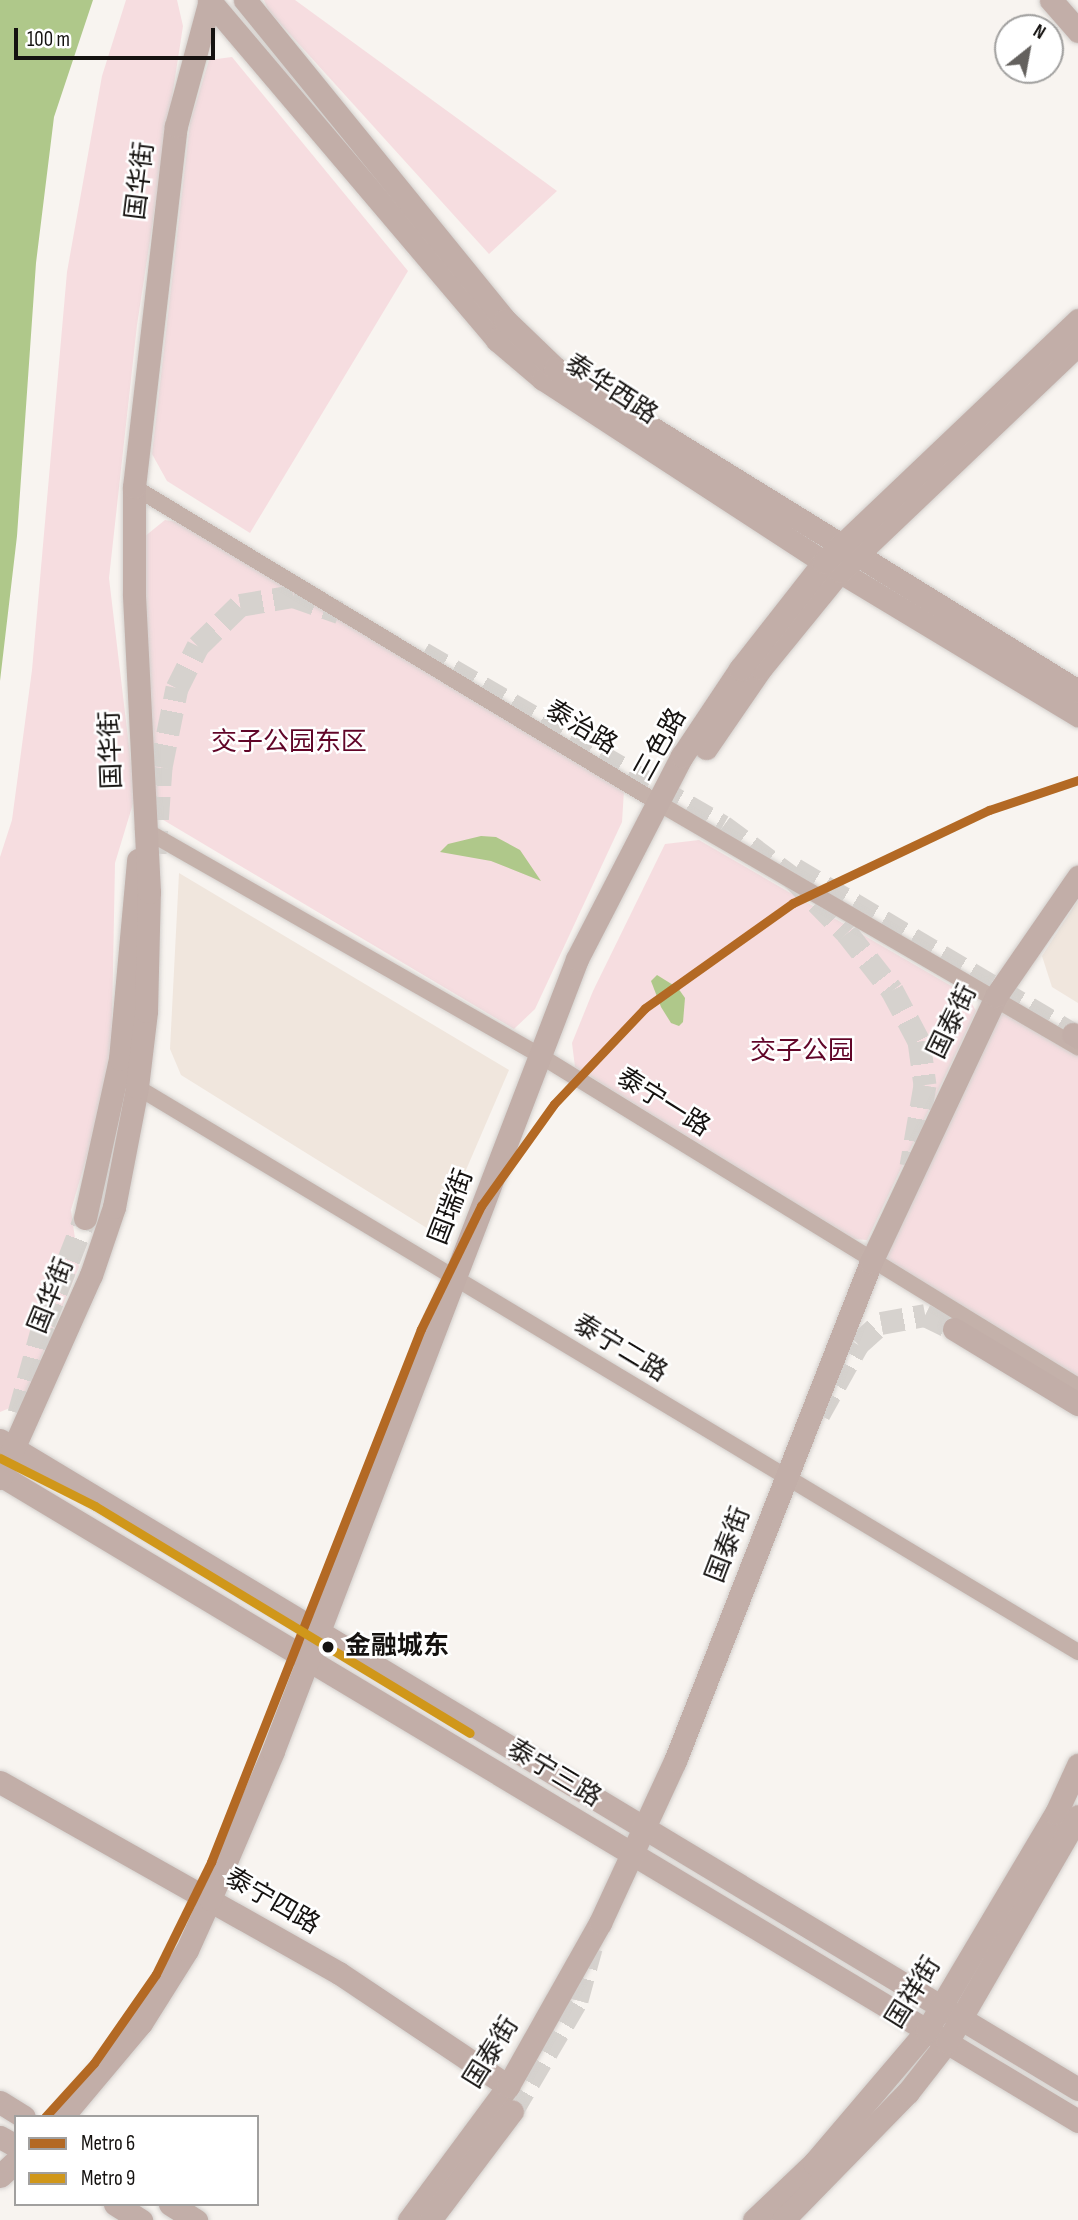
<!DOCTYPE html>
<html>
<head>
<meta charset="utf-8">
<style>
	body { margin:0 }
	#map { position:relative; width:1078px; height:2220px; overflow:hidden; background:#f8f4f0; font-family:"Sofia Sans Condensed","Noto Sans SC",sans-serif }
	div>[style] { position:absolute }
	.built>* { inset:0; background:#f0e6dd }
	.green>* { inset:0; background:#f6dde0 }
	.water>* { inset:0; background:#afc88a }
	.secondary-tunnel>* { height:23px; margin-top:-11.5px; transform-origin:0; background:repeating-linear-gradient(90deg,#d6d2ce 0 23px,transparent 0 34px) }
	.roads { filter:drop-shadow(0 0 2px #d3d0cd) drop-shadow(0 0 2px #d3d0cd) }
	.street>* { height:16px; margin:-8px; padding:0 8px; transform-origin:8px; border-radius:8px; background:#c4b1aa }
	.secondary>* { height:23px; margin:-11.5px; padding:0 11.5px; transform-origin:11.5px; border-radius:11.5px; background:#c2aea8 }
	.metro-1>* { height:9px; margin:-4.5px; padding:0 4.5px; transform-origin:4.5px; border-radius:4.5px; background:#b36924 }
	.metro-2>* { height:9px; margin:-4.5px; padding:0 4.5px; transform-origin:4.5px; border-radius:4.5px; background:#d0971a }
	.dots>* { width:19px; height:19px; translate:-50% -50%; box-sizing:border-box; border:4px solid #fff; border-radius:50% }
	span { translate:-50% -50%; white-space:nowrap; text-align:center; line-height:1.15; -webkit-text-stroke:5px #fff; paint-order:stroke }
	.street-label { font-size:26px; color:#151210 }
	.park-label { font-size:26px; color:#610528 }
	.stop-label { font-size:26px; color:#151210; font-weight:700 }
	.left { translate:0 -50%; text-align:left }
	.legend { position:absolute; left:14px; top:2115px; width:245px; height:91px; box-sizing:border-box; background:#fff; border:2px solid #a1a09f; margin:0; padding:9px 12px; list-style:none; font-size:21px; color:#151210 }
	.legend li { display:flex; align-items:center; gap:14px; height:35px }
	.legend b { width:35px; border:2px solid #a1a09f }
	.north { position:absolute; left:994px; top:14px; width:70px; height:70px; box-sizing:border-box; background:#fff; border:2px solid #a1a09f; border-radius:50%; rotate:31deg; font-size:19px; font-weight:700; line-height:28px; text-align:center; color:#151210 }
	.north::after { content:''; display:block; margin:auto; width:24px; height:32px; background:#64615e; clip-path:polygon(50% 0,100% 100%,50% 72%,0 100%) }
	.scale { position:absolute; left:14px; top:28px; width:201px; height:32px; box-sizing:border-box; border:4px solid #151210; border-top:0; padding-left:9px; font-size:21px; line-height:24px; white-space:nowrap; color:#151210; -webkit-text-stroke:5px #fff; paint-order:stroke }
</style>
</head>
<body>
<div id="map">
	<div class="built">
		<i style="clip-path:polygon(179px 873px,509px 1070px,438px 1235px,181px 1075px,170px 1049px)"></i>
		<i style="clip-path:polygon(1078px 900px,1078px 1003px,1052px 987px,1042px 956px)"></i>
	</div>
	<div class="green">
		<i style="clip-path:polygon(126px 0,177px 0,183px 26px,137px 325px,109px 578px,135px 797px,115px 863px,111px 1075px,71px 1210px,79px 1267px,22px 1403px,0 1412px,0 857px,12px 820px,32px 670px,67px 272px,102px 76px)"></i>
		<i style="clip-path:polygon(264px 0,295px 0,557px 191px,489px 254px,268px 10px)"></i>
		<i style="clip-path:polygon(232px 57px,408px 271px,250px 533px,167px 481px,152px 454px,190px 123px,209px 60px)"></i>
		<i style="clip-path:polygon(165px 520px,178px 522px,624px 790px,622px 822px,535px 1009px,514px 1029px,160px 818px,151px 781px,144px 537px)"></i>
		<i style="clip-path:polygon(699px 840px,967px 995px,976px 1011px,867px 1240px,853px 1239px,575px 1067px,572px 1043px,593px 991px,665px 844px)"></i>
		<i style="clip-path:polygon(1010px 1011px,1078px 1051px,1078px 1379px,887px 1269px,886px 1250px,993px 1018px)"></i>
	</div>
	<div class="water">
		<i style="clip-path:polygon(0 0,93px 0,54px 117px,36px 263px,17px 536px,0 681px)"></i>
		<i style="clip-path:polygon(481px 836px,496px 837px,520px 850px,541px 881px,491px 861px,440px 852px,448px 844px)"></i>
		<i style="clip-path:polygon(657px 975px,678px 988px,685px 998px,683px 1022px,679px 1026px,671px 1023px,661px 1007px,651px 981px)"></i>
	</div>
	<div class="secondary-tunnel">
		<i style="left:423px;top:653px;width:346px;rotate:30deg"></i>
		<i style="left:723px;top:826px;width:87px;rotate:36.6deg"></i>
		<i style="left:793px;top:878px;width:77px;rotate:45.5deg"></i>
		<i style="left:847px;top:933px;width:73px;rotate:51.7deg"></i>
		<i style="left:892px;top:990px;width:58px;rotate:62.1deg"></i>
		<i style="left:919px;top:1041px;width:44px;rotate:82.2deg"></i>
		<i style="left:925px;top:1085px;width:82px;rotate:99.8deg"></i>
		<i style="left:155px;top:853px;width:86px;rotate:-86deg"></i>
		<i style="left:161px;top:767px;width:81px;rotate:-78.6deg"></i>
		<i style="left:177px;top:688px;width:47px;rotate:-63.4deg"></i>
		<i style="left:198px;top:646px;width:59px;rotate:-44.3deg"></i>
		<i style="left:240px;top:605px;width:54px;rotate:-9.6deg"></i>
		<i style="left:293px;top:596px;width:49px;rotate:19.2deg"></i>
		<i style="left:795px;top:869px;width:323px;rotate:30.7deg"></i>
		<i style="left:19px;top:1413px;width:93px;rotate:-74.5deg"></i>
		<i style="left:44px;top:1323px;width:113px;rotate:-68.7deg"></i>
		<i style="left:819px;top:1414px;width:80px;rotate:-60.9deg"></i>
		<i style="left:858px;top:1344px;width:31px;rotate:-42deg"></i>
		<i style="left:881px;top:1323px;width:45px;rotate:-10.3deg"></i>
		<i style="left:925px;top:1315px;width:32px;rotate:26deg"></i>
		<i style="left:512px;top:2111px;width:129px;rotate:-59.6deg"></i>
		<i style="left:577px;top:2000px;width:54px;rotate:-74.9deg"></i>
	</div>
	<div class="roads">
		<div class="street">
			<i style="left:134px;top:487px;width:614px;rotate:31.08deg"></i>
			<i style="left:660px;top:804px;width:484px;rotate:30.2deg"></i>
			<i style="left:143px;top:829px;width:456px;rotate:29.7deg"></i>
			<i style="left:539px;top:1055px;width:633px;rotate:31.55deg"></i>
			<i style="left:137px;top:1087px;width:1098px;rotate:30.98deg"></i>
		</div>
		<div class="secondary">
			<i style="left:209px;top:0;width:446px;rotate:49.7deg"></i>
			<i style="left:497px;top:340px;width:60px;rotate:40.3deg"></i>
			<i style="left:543px;top:379px;width:335px;rotate:33.1deg"></i>
			<i style="left:824px;top:562px;width:297px;rotate:31.1deg"></i>
			<i style="left:245px;top:0;width:412px;rotate:50.9deg"></i>
			<i style="left:505px;top:320px;width:69px;rotate:43.8deg"></i>
			<i style="left:555px;top:368px;width:615px;rotate:31.7deg"></i>
			<i style="left:1051px;top:0;width:41px;rotate:48.9deg"></i>
			<i style="left:706px;top:748px;width:97px;rotate:-55.5deg"></i>
			<i style="left:761px;top:668px;width:125px;rotate:-50.8deg"></i>
			<i style="left:840px;top:571px;width:329px;rotate:-43.6deg"></i>
			<i style="left:1073px;top:1034px;width:6px;rotate:31deg"></i>
			<i style="left:85px;top:1218px;width:163px;rotate:-77.6deg"></i>
			<i style="left:120px;top:1059px;width:200px;rotate:-84.8deg"></i>
			<i style="left:954px;top:1329px;width:145px;rotate:31.2deg"></i>
			<i style="left:0;top:1440px;width:1258px;rotate:31.05deg"></i>
			<i style="left:0;top:1475px;width:1257px;rotate:30.93deg"></i>
			<i style="left:0;top:1478px;width:222px;rotate:-65.9deg"></i>
			<i style="left:91px;top:1275px;width:72px;rotate:-71.3deg"></i>
			<i style="left:114px;top:1207px;width:122px;rotate:-79.1deg"></i>
			<i style="left:137px;top:1087px;width:77px;rotate:-83.2deg"></i>
			<i style="left:146px;top:1011px;width:119px;rotate:-88.6deg"></i>
			<i style="left:149px;top:892px;width:299px;rotate:-92.9deg"></i>
			<i style="left:134px;top:593px;width:106px;rotate:-90deg"></i>
			<i style="left:134px;top:487px;width:363px;rotate:-83.4deg"></i>
			<i style="left:176px;top:126px;width:131px;rotate:-74.9deg"></i>
			<i style="left:0;top:1782px;width:389px;rotate:29.4deg"></i>
			<i style="left:339px;top:1973px;width:203px;rotate:33.8deg"></i>
			<i style="left:0;top:2102px;width:28px;rotate:32deg"></i>
			<i style="left:62px;top:2117px;width:123px;rotate:-50deg"></i>
			<i style="left:141px;top:2023px;width:86px;rotate:-57.8deg"></i>
			<i style="left:187px;top:1950px;width:56px;rotate:-65.7deg"></i>
			<i style="left:210px;top:1899px;width:161px;rotate:-66.9deg"></i>
			<i style="left:273px;top:1751px;width:848px;rotate:-69deg"></i>
			<i style="left:577px;top:959px;width:229px;rotate:-62.7deg"></i>
			<i style="left:682px;top:756px;width:105px;rotate:-56.3deg"></i>
			<i style="left:740px;top:669px;width:136px;rotate:-51.9deg"></i>
			<i style="left:824px;top:562px;width:351px;rotate:-43.6deg"></i>
			<i style="left:0;top:2137px;width:18px;rotate:29deg"></i>
			<i style="left:0;top:2176px;width:22px;rotate:-43deg"></i>
			<i style="left:115px;top:2204px;width:31px;rotate:32deg"></i>
			<i style="left:170px;top:2204px;width:31px;rotate:32deg"></i>
			<i style="left:409px;top:2220px;width:167px;rotate:-53.5deg"></i>
			<i style="left:508px;top:2086px;width:187px;rotate:-60.6deg"></i>
			<i style="left:600px;top:1923px;width:179px;rotate:-65.2deg"></i>
			<i style="left:675px;top:1761px;width:536px;rotate:-68.56deg"></i>
			<i style="left:871px;top:1262px;width:294px;rotate:-64.8deg"></i>
			<i style="left:996px;top:996px;width:145px;rotate:-55.4deg"></i>
			<i style="left:430px;top:2220px;width:136px;rotate:-53deg"></i>
			<i style="left:754px;top:2220px;width:83px;rotate:-43.5deg"></i>
			<i style="left:814px;top:2163px;width:175px;rotate:-49.6deg"></i>
			<i style="left:927px;top:2030px;width:252px;rotate:-59.3deg"></i>
			<i style="left:1056px;top:1813px;width:53px;rotate:-65.4deg"></i>
			<i style="left:783px;top:2220px;width:179px;rotate:-45.7deg"></i>
			<i style="left:908px;top:2092px;width:63px;rotate:-52deg"></i>
			<i style="left:947px;top:2042px;width:261px;rotate:-59.9deg"></i>
		</div>
	</div>
	<div class="metro-1">
		<i style="left:45px;top:2117px;width:73px;rotate:-47.8deg"></i>
		<i style="left:94px;top:2063px;width:108px;rotate:-55.1deg"></i>
		<i style="left:156px;top:1974px;width:125px;rotate:-63.8deg"></i>
		<i style="left:211px;top:1862px;width:573px;rotate:-68.5deg"></i>
		<i style="left:421px;top:1329px;width:137px;rotate:-64deg"></i>
		<i style="left:481px;top:1206px;width:125px;rotate:-54.4deg"></i>
		<i style="left:554px;top:1104px;width:132px;rotate:-46.5deg"></i>
		<i style="left:645px;top:1008px;width:181px;rotate:-35.4deg"></i>
		<i style="left:793px;top:903px;width:217px;rotate:-25.4deg"></i>
		<i style="left:989px;top:810px;width:94px;rotate:-18.6deg"></i>
	</div>
	<div class="metro-2">
		<i style="left:0;top:1458px;width:106px;rotate:26.8deg"></i>
		<i style="left:95px;top:1506px;width:438px;rotate:31.2deg"></i>
	</div>
	<div class="dots">
		<i style="left:328px;top:1647px;background:#151210"></i>
	</div>
	<div class="street-label">
		<span style="left:141px;top:181px;rotate:-83deg">国华街</span>
		<span style="left:611px;top:390px;rotate:33deg">泰华西路</span>
		<span style="left:581px;top:728px;rotate:31deg">泰治路</span>
		<span style="left:661px;top:745px;rotate:-61deg">三色路</span>
		<span style="left:112px;top:750px;rotate:-92deg">国华街</span>
		<span style="left:953px;top:1022px;rotate:-64deg">国泰街</span>
		<span style="left:663px;top:1103px;rotate:32deg">泰宁一路</span>
		<span style="left:452px;top:1207px;rotate:-69deg">国瑞街</span>
		<span style="left:52px;top:1296px;rotate:-68deg">国华街</span>
		<span style="left:620px;top:1349px;rotate:31deg">泰宁二路</span>
		<span style="left:729px;top:1545px;rotate:-69deg">国泰街</span>
		<span style="left:554px;top:1774px;rotate:31deg">泰宁三路</span>
		<span style="left:272px;top:1902px;rotate:30deg">泰宁四路</span>
		<span style="left:914px;top:1993px;rotate:-58deg">国祥街</span>
		<span style="left:492px;top:2053px;rotate:-58deg">国泰街</span>
	</div>
	<div class="park-label">
		<span style="left:289px;top:743px">交子公园东区</span>
		<span style="left:802px;top:1052px">交子公园</span>
	</div>
	<div class="stop-label">
		<span class="left" style="left:345px;top:1647px">金融城东</span>
	</div>
	<ul class="legend">
	<li><b style="height:9px;background:#b36924"></b>Metro 6</li>
	<li><b style="height:9px;background:#d0971a"></b>Metro 9</li>
	</ul>
	<div class="north">N</div>
	<div class="scale">100 m</div>
</div>
</body>
</html>
